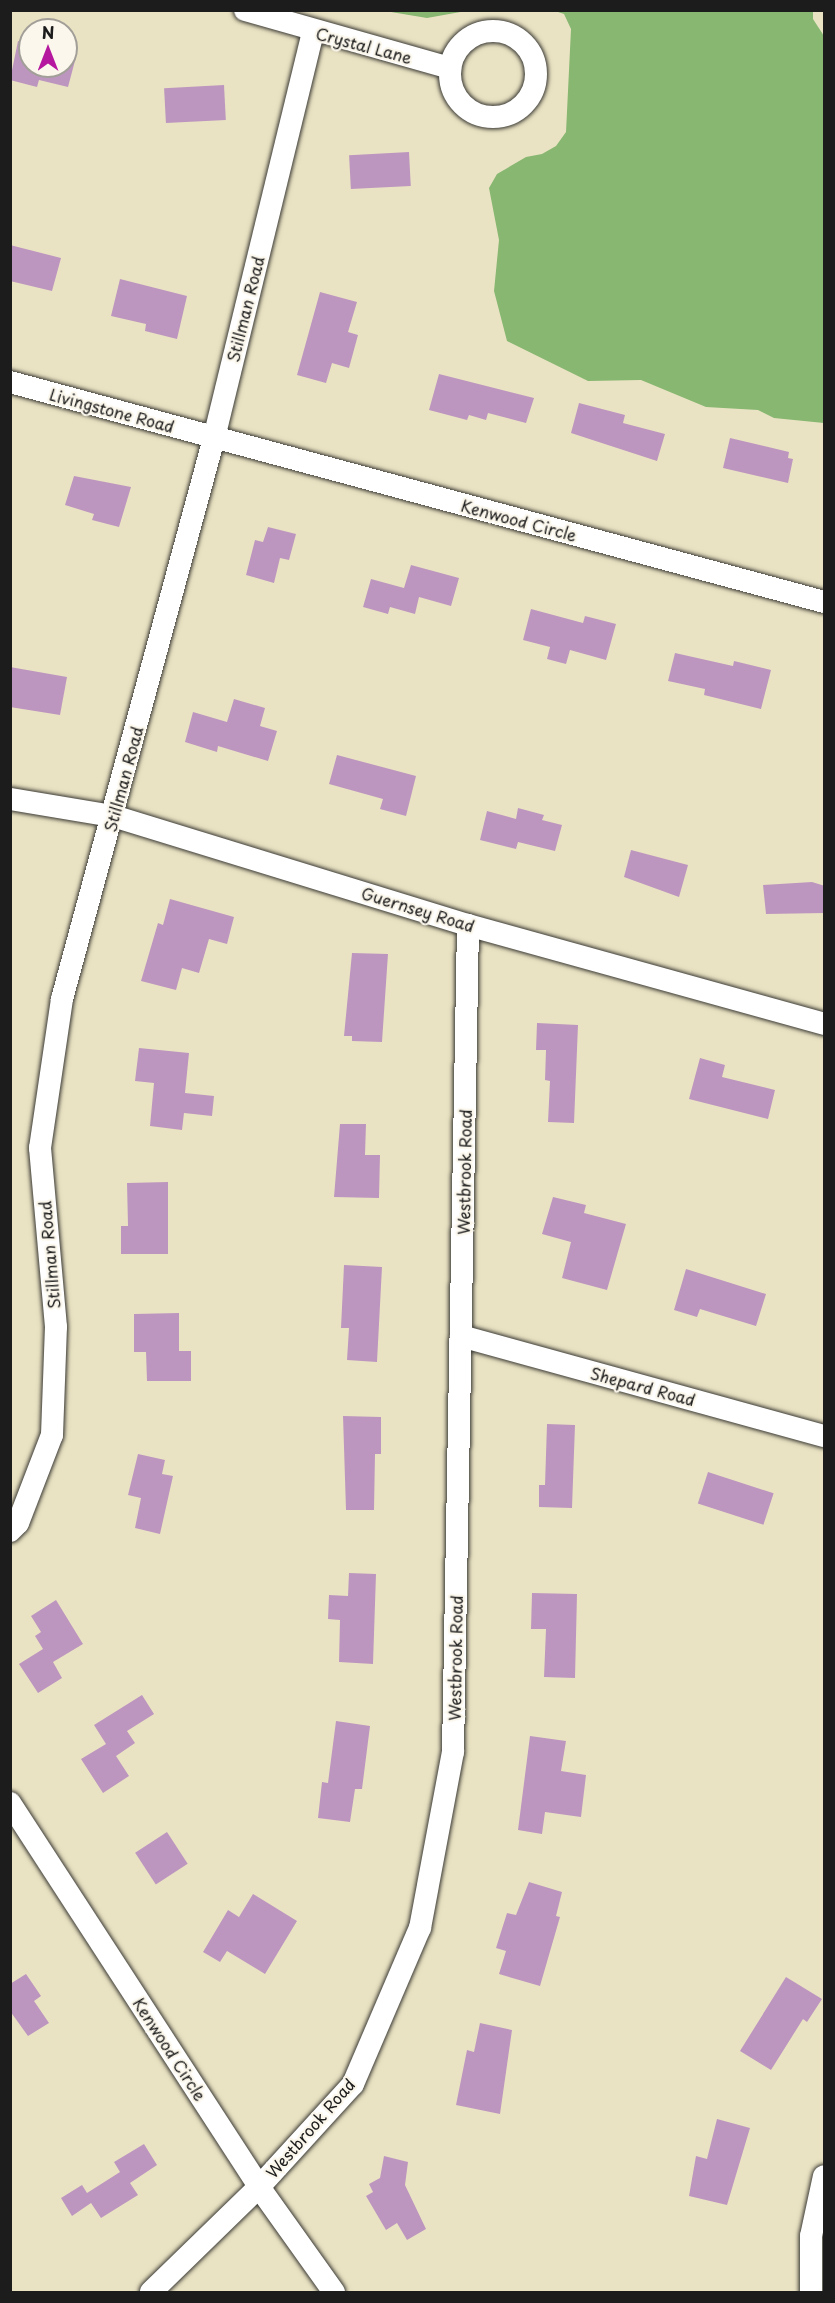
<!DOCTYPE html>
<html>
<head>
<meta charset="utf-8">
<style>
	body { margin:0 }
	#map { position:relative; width:835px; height:2303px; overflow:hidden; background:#eae3c3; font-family:"Playpen Sans",sans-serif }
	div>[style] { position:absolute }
	.forest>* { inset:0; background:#87b771 }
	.building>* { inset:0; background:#bd96bf; transform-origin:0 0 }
	.roads { filter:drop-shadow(0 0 2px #3b3a35) drop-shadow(0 0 2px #3b3a35) }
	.minor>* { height:22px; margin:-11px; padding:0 11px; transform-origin:11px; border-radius:11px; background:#fff }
	.minor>.ring { margin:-11px; padding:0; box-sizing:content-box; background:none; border:22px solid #fff; border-radius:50% }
	span { translate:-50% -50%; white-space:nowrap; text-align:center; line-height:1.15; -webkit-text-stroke:4.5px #fbf7ec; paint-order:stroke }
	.street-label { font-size:16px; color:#1c1c1c }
	.frame { position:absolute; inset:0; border:12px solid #1c1c1c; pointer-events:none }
	.north { position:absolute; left:18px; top:18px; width:60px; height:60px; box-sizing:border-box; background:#fbf7ec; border:2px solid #a29f99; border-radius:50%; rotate:0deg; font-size:16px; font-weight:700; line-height:24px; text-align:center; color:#1c1c1c }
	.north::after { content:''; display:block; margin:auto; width:21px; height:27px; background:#b5179e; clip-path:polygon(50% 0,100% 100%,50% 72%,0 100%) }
</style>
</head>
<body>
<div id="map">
	<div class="forest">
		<i style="clip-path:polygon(385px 11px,466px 11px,427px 18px)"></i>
		<i style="clip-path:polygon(555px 11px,813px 11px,813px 19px,824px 36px,824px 423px,774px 418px,758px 410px,706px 407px,641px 380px,588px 381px,507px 341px,494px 291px,499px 240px,489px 188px,497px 174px,526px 157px,542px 154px,556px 146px,566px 132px,571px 29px,564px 14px)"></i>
	</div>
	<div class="building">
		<i style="clip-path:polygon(18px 41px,30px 44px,30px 66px,66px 66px,66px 54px,76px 57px,68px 87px,39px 80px,37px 87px,10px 80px)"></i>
		<i style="left:224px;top:85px;width:35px;height:60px;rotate:87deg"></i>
		<i style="left:409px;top:152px;width:34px;height:60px;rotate:87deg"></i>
		<i style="clip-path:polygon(10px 245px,61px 258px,52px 291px,10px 281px)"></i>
		<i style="clip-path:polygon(120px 279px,187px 296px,177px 339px,145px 331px,146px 324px,111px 316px)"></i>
		<i style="clip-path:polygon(320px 292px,357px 302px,348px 332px,358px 335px,349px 368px,332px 363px,326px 383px,297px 375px)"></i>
		<i style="clip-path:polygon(439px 374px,534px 398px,526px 423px,488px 413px,486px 420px,469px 415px,467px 420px,429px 410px)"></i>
		<i style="clip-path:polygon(579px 403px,625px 415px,623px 423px,665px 434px,657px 461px,571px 433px)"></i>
		<i style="clip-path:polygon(730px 438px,789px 452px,788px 458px,793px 459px,788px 483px,723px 468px)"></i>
		<i style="clip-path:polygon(74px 476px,131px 487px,119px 527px,92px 520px,94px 514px,65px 505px)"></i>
		<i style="clip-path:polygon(268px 527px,296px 534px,289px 560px,280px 558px,274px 583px,246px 575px,255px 540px,263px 542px)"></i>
		<i style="clip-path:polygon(411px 565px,459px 578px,451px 606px,419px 597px,415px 614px,390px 607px,388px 614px,363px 607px,371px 579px,404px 588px)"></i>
		<i style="clip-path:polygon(531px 609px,583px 623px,585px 616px,616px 624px,606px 660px,570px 650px,566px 664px,547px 659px,550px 647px,523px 640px)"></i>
		<i style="clip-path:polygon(675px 653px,733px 666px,734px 661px,771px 670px,761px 709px,704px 695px,705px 689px,668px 681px)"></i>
		<i style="clip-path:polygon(10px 667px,67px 677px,60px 715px,10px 707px)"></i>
		<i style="clip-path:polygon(234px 699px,265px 708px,260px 726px,277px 731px,268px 761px,218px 746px,217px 752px,185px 742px,193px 712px,227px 722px)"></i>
		<i style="clip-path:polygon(337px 755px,416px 776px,406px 816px,380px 809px,383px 799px,329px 784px)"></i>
		<i style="clip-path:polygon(518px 808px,544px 815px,542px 820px,562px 825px,555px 851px,518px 842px,516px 849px,480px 840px,487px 811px,516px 819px)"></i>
		<i style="clip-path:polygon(631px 850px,688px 865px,679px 897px,624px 877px)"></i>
		<i style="clip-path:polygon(812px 882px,825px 886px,825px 913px,766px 914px,763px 885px)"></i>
		<i style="clip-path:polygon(170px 899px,234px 917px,227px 944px,209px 939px,199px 973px,182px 968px,176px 990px,141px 981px,158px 923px,163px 925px)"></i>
		<i style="clip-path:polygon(352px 953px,388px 954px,382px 1042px,352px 1041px,352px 1036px,344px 1036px)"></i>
		<i style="clip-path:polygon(537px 1023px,578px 1025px,574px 1123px,548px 1122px,550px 1081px,545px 1080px,546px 1050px,536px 1050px)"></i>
		<i style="clip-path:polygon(139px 1048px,189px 1053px,185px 1093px,214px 1096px,212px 1116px,184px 1113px,182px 1130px,150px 1126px,154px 1083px,135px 1081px)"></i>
		<i style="clip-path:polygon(700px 1058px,725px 1065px,722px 1077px,775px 1090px,768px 1119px,689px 1099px)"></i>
		<i style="clip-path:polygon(340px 1124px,366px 1124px,365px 1155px,380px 1155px,379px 1198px,334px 1197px)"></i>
		<i style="clip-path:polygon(168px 1182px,168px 1254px,121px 1254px,121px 1226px,128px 1226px,127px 1183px)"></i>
		<i style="clip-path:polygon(553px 1197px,586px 1205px,584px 1213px,626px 1224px,607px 1290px,562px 1278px,571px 1242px,542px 1234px)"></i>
		<i style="clip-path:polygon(344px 1265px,382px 1267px,377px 1362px,347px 1360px,349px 1328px,341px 1328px)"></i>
		<i style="clip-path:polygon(686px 1269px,766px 1294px,756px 1326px,700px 1309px,697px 1317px,674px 1310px)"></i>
		<i style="clip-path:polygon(179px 1313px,179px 1351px,191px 1351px,191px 1381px,147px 1381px,146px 1352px,134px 1352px,134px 1314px)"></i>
		<i style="clip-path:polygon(343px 1416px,381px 1417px,381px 1454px,375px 1454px,374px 1510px,346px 1510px)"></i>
		<i style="clip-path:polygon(547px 1424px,575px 1425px,572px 1508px,539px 1507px,539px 1485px,545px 1485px)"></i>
		<i style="clip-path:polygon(138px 1454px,165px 1460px,162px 1474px,173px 1476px,160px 1534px,135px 1528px,141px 1498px,128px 1495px)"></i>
		<i style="left:708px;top:1472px;width:69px;height:33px;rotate:18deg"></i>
		<i style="clip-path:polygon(349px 1573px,376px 1574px,373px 1664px,339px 1662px,340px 1620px,328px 1619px,329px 1595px,348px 1596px)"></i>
		<i style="clip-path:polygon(532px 1593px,577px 1594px,575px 1678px,544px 1677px,546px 1629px,531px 1629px)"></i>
		<i style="clip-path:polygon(56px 1600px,83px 1644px,53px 1662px,62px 1678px,38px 1693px,19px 1664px,43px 1649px,35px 1636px,41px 1632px,31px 1616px)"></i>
		<i style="clip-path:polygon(142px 1695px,154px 1714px,127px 1731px,135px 1743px,116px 1756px,129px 1776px,103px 1793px,81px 1759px,106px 1744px,94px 1725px)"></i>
		<i style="clip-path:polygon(336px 1721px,370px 1726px,362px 1789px,355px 1789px,350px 1822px,318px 1818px,322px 1782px,328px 1783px)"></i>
		<i style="clip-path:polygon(530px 1736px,566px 1741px,561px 1771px,586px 1775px,581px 1817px,545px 1812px,542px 1834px,518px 1830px)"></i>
		<i style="left:167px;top:1832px;width:38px;height:38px;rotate:57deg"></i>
		<i style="clip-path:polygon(529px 1882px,562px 1892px,556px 1916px,560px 1917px,540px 1986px,499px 1974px,506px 1951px,496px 1948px,507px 1913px,516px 1915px)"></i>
		<i style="clip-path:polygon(253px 1894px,297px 1921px,265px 1974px,227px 1951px,220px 1962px,203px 1952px,228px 1910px,239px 1917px)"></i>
		<i style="clip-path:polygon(26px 1974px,41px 1996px,34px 2001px,49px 2023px,28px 2036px,10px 2011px,10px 1984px)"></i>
		<i style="clip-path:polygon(786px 1977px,822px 1999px,807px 2022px,803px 2019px,771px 2070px,740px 2051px)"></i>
		<i style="clip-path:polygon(480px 2023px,512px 2030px,500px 2114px,456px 2105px,467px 2050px,474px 2052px)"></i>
		<i style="clip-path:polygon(717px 2119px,750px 2128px,727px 2205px,689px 2196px,696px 2156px,707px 2159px)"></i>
		<i style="clip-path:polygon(144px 2144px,157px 2165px,130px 2183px,138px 2195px,101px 2218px,91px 2203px,72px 2216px,61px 2198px,82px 2185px,87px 2193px,120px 2172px,114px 2162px)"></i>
		<i style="clip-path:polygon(384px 2156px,408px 2162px,405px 2185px,426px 2229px,407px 2240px,397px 2223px,386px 2230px,366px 2196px,373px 2192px,369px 2184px,380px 2178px)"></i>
	</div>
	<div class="roads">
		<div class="minor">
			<i style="left:245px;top:10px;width:213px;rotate:15.8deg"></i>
			<i class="ring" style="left:450px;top:31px;width:64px;height:64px"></i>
			<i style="left:10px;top:382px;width:843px;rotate:15.12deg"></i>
			<i style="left:10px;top:799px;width:104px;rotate:9.4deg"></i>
			<i style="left:113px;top:816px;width:371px;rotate:17.1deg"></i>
			<i style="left:468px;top:925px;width:370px;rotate:15.5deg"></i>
			<i style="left:461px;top:1336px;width:377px;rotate:15.4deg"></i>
			<i style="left:10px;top:1531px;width:11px;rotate:-45deg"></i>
			<i style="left:18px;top:1523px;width:94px;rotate:-68.9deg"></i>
			<i style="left:52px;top:1435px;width:108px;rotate:-87.9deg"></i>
			<i style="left:56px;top:1327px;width:180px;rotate:-95.1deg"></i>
			<i style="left:40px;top:1148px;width:151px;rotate:-81.6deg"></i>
			<i style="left:62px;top:999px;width:581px;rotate:-74.84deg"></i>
			<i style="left:214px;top:438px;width:419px;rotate:-76.3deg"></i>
			<i style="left:10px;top:1803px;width:458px;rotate:57deg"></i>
			<i style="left:259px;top:2187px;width:129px;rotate:54.5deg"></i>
			<i style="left:151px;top:2292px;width:151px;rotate:-44.2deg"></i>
			<i style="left:259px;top:2187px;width:139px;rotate:-47.6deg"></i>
			<i style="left:353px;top:2084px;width:170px;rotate:-66.8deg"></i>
			<i style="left:420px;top:1928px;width:179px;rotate:-79.4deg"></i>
			<i style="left:453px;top:1752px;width:827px;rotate:-88.96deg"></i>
			<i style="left:811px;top:2292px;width:56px;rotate:-90deg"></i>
			<i style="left:811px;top:2236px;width:61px;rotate:-77.8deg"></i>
		</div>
	</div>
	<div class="street-label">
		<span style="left:364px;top:45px;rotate:15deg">Crystal Lane</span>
		<span style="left:245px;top:309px;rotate:-76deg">Stillman Road</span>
		<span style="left:112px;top:410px;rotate:15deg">Livingstone Road</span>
		<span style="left:519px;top:520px;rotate:15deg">Kenwood Circle</span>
		<span style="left:123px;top:779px;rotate:-75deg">Stillman Road</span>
		<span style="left:418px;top:909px;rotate:17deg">Guernsey Road</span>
		<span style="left:464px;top:1172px;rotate:-89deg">Westbrook Road</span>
		<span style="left:49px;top:1255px;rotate:-95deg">Stillman Road</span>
		<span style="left:643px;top:1386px;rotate:15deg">Shepard Road</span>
		<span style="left:455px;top:1658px;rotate:-89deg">Westbrook Road</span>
		<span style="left:170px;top:2049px;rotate:57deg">Kenwood Circle</span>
		<span style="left:310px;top:2128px;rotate:-49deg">Westbrook Road</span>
	</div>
	<div class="frame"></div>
	<div class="north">N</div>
</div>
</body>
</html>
